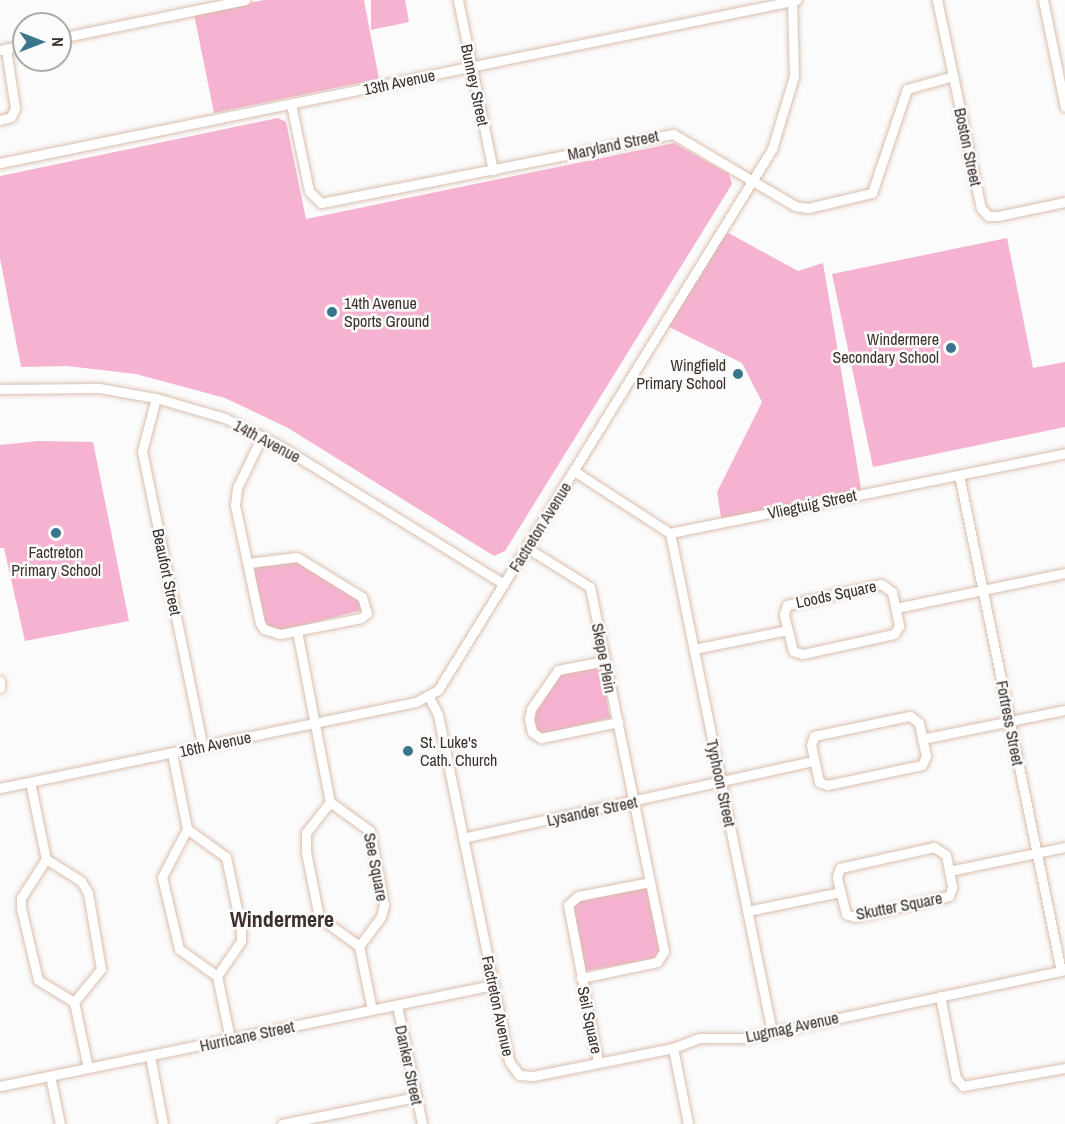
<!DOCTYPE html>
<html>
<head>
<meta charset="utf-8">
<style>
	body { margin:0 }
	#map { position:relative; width:1065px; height:1124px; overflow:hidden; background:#fbfbfb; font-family:"Archivo Narrow",sans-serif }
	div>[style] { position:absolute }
	.green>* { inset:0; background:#f6b2d1 }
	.roads { filter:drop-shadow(0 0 2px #d9bfad) drop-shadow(0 0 2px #d9bfad) }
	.minor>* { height:9px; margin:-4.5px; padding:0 4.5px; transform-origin:4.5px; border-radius:4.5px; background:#fff }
	.dots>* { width:16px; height:16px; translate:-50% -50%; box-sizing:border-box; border:3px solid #fbfbfb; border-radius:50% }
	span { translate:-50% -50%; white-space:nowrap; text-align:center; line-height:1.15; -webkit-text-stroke:5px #fbfbfb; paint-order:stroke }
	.street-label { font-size:16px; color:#3c312a }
	.poi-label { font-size:16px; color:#3c312a }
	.left { translate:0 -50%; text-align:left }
	.right { translate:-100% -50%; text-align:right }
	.district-label { font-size:22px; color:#3c312a; font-weight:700 }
	.north { position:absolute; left:12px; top:12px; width:60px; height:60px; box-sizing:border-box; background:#fbfbfb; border:2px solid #afaaa7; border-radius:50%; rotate:90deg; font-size:16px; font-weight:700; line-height:24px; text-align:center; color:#3c312a }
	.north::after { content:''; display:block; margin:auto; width:21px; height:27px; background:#39768c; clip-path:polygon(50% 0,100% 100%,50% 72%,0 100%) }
</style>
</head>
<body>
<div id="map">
	<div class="green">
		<i style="clip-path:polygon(264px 0,364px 0,379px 79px,214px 113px,194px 14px)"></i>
		<i style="clip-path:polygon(405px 0,409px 22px,371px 30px,371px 0)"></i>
		<i style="clip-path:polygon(278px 118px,286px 122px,306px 219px,674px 143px,729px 174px,732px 184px,505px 551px,494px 556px,288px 428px,225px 398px,136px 374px,67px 366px,21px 367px,0 258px,0 176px)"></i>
		<i style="clip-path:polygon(723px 230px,798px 271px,823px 263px,862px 494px,722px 523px,717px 492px,762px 402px,742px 363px,665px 325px)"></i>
		<i style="clip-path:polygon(1007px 238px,1033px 368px,1065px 362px,1065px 427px,873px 467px,832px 274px)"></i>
		<i style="clip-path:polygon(38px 441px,93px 442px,129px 621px,25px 641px,4px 548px,0 548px,0 445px)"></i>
		<i style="clip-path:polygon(291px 558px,361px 600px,363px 610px,279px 631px,264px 624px,254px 569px)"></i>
		<i style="clip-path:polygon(597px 666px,602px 670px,610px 718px,542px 734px,537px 731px,532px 716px,559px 674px)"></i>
		<i style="clip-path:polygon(642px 887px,647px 890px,660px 949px,657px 958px,585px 971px,572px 905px,578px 900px)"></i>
	</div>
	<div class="roads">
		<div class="minor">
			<i style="left:458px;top:0;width:174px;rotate:78.4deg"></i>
			<i style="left:937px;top:0;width:213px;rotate:78.1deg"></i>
			<i style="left:981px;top:208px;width:11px;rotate:49deg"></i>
			<i style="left:988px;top:216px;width:10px"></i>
			<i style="left:998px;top:216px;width:68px;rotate:-11.8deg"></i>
			<i style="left:1043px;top:0;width:109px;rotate:78.4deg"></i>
			<i style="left:60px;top:38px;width:189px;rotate:-11.6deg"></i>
			<i style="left:0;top:50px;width:25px;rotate:-12deg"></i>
			<i style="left:291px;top:104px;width:89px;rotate:78.3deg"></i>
			<i style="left:309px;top:191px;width:17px;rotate:45deg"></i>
			<i style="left:321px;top:203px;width:359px;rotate:-11.1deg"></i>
			<i style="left:673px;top:134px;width:142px;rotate:30.5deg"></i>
			<i style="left:795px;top:206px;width:13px;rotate:9deg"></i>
			<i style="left:808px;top:208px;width:66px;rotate:-13.2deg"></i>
			<i style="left:872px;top:193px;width:110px;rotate:-71.4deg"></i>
			<i style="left:907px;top:89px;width:48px;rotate:-15.8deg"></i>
			<i style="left:0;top:120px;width:11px;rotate:-15deg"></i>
			<i style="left:11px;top:117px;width:10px;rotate:-66deg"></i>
			<i style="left:15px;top:108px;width:60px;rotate:-98.7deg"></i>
			<i style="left:0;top:163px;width:813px;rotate:-11.56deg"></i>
			<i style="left:0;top:389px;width:99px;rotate:-0.6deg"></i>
			<i style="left:99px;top:388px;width:58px;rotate:10deg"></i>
			<i style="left:156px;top:398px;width:72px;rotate:16.2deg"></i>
			<i style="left:225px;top:418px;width:64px;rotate:27deg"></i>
			<i style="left:282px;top:447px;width:261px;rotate:31.7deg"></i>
			<i style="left:156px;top:398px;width:55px;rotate:104.8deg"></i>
			<i style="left:142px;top:451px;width:302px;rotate:78.4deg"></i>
			<i style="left:574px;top:471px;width:114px;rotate:32.9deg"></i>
			<i style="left:670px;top:533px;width:403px;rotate:-11.4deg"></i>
			<i style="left:959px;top:475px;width:506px;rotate:78.38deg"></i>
			<i style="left:670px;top:533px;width:509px;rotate:78.45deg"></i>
			<i style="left:527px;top:548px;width:74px;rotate:31.8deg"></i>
			<i style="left:590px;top:587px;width:371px;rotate:78.5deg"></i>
			<i style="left:664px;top:951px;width:13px;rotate:122deg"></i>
			<i style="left:657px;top:962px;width:78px;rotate:168.1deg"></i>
			<i style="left:248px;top:563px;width:49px;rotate:-7deg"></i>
			<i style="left:297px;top:557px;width:76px;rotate:31.6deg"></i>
			<i style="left:362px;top:597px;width:17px;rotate:73deg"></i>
			<i style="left:367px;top:613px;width:8px;rotate:140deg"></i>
			<i style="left:361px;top:618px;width:83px;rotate:168.8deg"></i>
			<i style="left:280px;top:634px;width:17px;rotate:-163deg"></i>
			<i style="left:264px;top:629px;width:7px;rotate:-124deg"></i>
			<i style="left:260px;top:623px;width:121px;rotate:-102deg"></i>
			<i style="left:235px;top:505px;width:17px;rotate:-83deg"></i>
			<i style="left:237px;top:488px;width:58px;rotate:-64.3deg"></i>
			<i style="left:881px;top:584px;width:14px;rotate:36deg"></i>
			<i style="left:892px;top:592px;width:35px;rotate:78deg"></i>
			<i style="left:899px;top:626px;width:9px;rotate:122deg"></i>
			<i style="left:894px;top:634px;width:94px;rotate:167.7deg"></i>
			<i style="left:802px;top:654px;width:9px;rotate:-162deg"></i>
			<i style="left:793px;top:651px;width:38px;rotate:-104deg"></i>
			<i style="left:784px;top:614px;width:9px;rotate:-72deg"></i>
			<i style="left:787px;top:605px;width:96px;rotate:-12.6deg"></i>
			<i style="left:896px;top:608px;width:173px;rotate:-11.7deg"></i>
			<i style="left:297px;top:631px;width:174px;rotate:79.1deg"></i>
			<i style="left:330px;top:802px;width:49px;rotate:35.9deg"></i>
			<i style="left:370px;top:831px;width:75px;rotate:79.3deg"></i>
			<i style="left:384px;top:905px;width:12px;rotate:104deg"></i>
			<i style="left:381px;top:917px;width:36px;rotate:127deg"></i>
			<i style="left:694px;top:649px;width:95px;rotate:-11.5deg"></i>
			<i style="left:605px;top:661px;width:48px;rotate:169.2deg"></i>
			<i style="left:558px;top:670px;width:47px;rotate:124.7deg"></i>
			<i style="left:531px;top:709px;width:10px;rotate:101deg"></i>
			<i style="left:529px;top:719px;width:13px;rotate:77deg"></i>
			<i style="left:532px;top:732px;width:11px;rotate:34deg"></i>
			<i style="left:541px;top:738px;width:79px;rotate:-11.7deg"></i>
			<i style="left:0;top:681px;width:7px;rotate:90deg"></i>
			<i style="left:429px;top:697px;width:20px;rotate:63deg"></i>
			<i style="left:438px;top:715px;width:353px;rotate:78.4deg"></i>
			<i style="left:509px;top:1061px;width:17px;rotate:54deg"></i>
			<i style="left:519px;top:1075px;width:14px;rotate:4deg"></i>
			<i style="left:533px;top:1076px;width:143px;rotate:-11.3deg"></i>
			<i style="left:673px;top:1048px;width:28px;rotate:-21deg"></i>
			<i style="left:699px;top:1038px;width:46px"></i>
			<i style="left:745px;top:1038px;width:327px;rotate:-12deg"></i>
			<i style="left:910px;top:716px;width:11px;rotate:38deg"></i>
			<i style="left:919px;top:723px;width:34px;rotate:78deg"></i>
			<i style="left:926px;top:756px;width:10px;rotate:114deg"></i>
			<i style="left:922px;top:765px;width:96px;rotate:168deg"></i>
			<i style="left:828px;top:785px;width:9px;rotate:-162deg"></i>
			<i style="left:819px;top:782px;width:38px;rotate:-102deg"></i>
			<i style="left:811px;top:745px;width:9px;rotate:-72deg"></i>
			<i style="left:814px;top:736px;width:98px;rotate:-11.8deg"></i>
			<i style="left:922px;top:739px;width:146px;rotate:-11.5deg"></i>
			<i style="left:172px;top:753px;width:77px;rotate:78.8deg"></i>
			<i style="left:187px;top:829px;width:48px;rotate:35.7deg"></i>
			<i style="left:226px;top:857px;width:74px;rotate:78.2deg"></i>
			<i style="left:241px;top:929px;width:12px;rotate:90deg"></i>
			<i style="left:241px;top:941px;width:42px;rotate:124.4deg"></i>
			<i style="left:30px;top:782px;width:79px;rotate:78.3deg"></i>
			<i style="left:46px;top:859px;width:46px;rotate:122.7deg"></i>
			<i style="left:21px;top:898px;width:10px;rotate:90deg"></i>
			<i style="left:21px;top:908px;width:74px;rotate:76.7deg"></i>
			<i style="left:38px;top:980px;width:42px;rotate:31.4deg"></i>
			<i style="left:74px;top:1002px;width:67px;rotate:78deg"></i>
			<i style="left:0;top:788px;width:425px;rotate:-11.7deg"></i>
			<i style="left:416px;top:702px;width:25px;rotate:-29deg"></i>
			<i style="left:438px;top:690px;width:636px;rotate:-58.31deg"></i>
			<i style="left:772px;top:149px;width:76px;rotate:-73.2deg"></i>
			<i style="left:794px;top:76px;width:76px;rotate:-91.5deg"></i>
			<i style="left:330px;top:802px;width:39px;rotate:128deg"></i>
			<i style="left:306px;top:833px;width:19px;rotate:90deg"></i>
			<i style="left:306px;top:852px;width:66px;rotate:78.7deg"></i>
			<i style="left:319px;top:917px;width:49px;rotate:35.9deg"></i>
			<i style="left:359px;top:946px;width:65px;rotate:78.5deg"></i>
			<i style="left:187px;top:829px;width:54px;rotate:117.5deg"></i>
			<i style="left:162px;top:877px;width:74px;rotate:76.7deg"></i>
			<i style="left:179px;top:949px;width:47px;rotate:35.4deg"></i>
			<i style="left:217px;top:976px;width:64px;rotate:78.3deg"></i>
			<i style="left:463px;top:838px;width:359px;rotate:-12.4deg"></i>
			<i style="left:934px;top:847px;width:14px;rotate:34deg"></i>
			<i style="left:946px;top:855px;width:33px;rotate:79deg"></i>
			<i style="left:952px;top:887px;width:9px;rotate:108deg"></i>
			<i style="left:949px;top:896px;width:96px;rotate:167.4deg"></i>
			<i style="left:855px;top:917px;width:9px;rotate:-162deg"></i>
			<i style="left:846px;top:914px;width:38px;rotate:-104deg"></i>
			<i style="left:837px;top:877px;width:9px;rotate:-72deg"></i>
			<i style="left:840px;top:868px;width:96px;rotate:-12.6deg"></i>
			<i style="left:46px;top:859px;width:41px;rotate:32.2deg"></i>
			<i style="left:81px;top:881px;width:14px;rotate:60deg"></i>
			<i style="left:88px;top:893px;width:77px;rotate:80.3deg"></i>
			<i style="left:101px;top:969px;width:43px;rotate:129.3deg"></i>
			<i style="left:949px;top:871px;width:118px;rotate:-11.7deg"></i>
			<i style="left:747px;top:911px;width:95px;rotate:-11.5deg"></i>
			<i style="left:940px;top:996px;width:84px;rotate:79deg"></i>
			<i style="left:956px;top:1078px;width:11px;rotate:49deg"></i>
			<i style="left:963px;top:1086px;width:104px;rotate:-10deg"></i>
			<i style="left:397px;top:1005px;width:122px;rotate:78.1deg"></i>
			<i style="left:673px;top:1048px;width:77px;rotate:78.8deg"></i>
			<i style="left:150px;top:1056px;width:69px;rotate:79.2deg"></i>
			<i style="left:598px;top:1062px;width:160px;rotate:-100.8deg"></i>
			<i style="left:568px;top:905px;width:13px;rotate:-42deg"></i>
			<i style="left:578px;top:896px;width:73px;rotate:-11deg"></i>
			<i style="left:50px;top:1076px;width:49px;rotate:78.2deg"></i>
			<i style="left:0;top:1086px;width:503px;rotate:-11.58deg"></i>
			<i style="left:282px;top:1124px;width:137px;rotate:-11.4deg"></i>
		</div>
	</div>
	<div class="dots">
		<i style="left:332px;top:312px;background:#39768c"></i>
		<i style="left:951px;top:348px;background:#39768c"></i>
		<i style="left:738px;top:374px;background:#39768c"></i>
		<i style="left:56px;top:533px;background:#39768c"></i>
		<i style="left:408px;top:751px;background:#39768c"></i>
	</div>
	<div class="street-label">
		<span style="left:399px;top:82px;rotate:-12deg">13th Avenue</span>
		<span style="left:475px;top:85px;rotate:78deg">Bunney Street</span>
		<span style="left:613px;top:145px;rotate:-12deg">Maryland Street</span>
		<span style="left:968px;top:147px;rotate:78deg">Boston Street</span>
		<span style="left:267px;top:441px;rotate:28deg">14th Avenue</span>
		<span style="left:812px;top:504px;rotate:-12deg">Vliegtuig Street</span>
		<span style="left:540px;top:527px;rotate:-58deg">Factreton Avenue</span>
		<span style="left:167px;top:572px;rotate:78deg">Beaufort Street</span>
		<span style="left:836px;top:594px;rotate:-12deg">Loods Square</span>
		<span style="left:604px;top:658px;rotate:79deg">Skepe Plein</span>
		<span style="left:1010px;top:723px;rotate:79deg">Fortress Street</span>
		<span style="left:215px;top:744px;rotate:-12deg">16th Avenue</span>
		<span style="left:721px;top:783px;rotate:78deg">Typhoon Street</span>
		<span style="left:592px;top:811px;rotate:-12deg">Lysander Street</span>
		<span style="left:376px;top:867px;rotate:79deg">See Square</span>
		<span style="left:899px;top:906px;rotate:-11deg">Skutter Square</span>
		<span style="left:498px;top:1006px;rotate:78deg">Factreton Avenue</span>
		<span style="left:590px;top:1020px;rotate:78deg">Seil Square</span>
		<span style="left:792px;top:1027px;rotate:-12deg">Lugmag Avenue</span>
		<span style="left:247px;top:1036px;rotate:-12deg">Hurricane Street</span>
		<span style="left:409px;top:1065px;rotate:78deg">Danker Street</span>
	</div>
	<div class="poi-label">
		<span class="left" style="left:344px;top:312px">14th Avenue<br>Sports Ground</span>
		<span class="right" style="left:939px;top:348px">Windermere<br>Secondary School</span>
		<span class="right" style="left:726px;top:374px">Wingfield<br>Primary School</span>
		<span style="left:56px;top:561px">Factreton<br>Primary School</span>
		<span class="left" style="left:420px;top:751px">St. Luke's<br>Cath. Church</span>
	</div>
	<div class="district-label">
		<span style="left:282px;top:920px">Windermere</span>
	</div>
	<div class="north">N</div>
</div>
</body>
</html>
